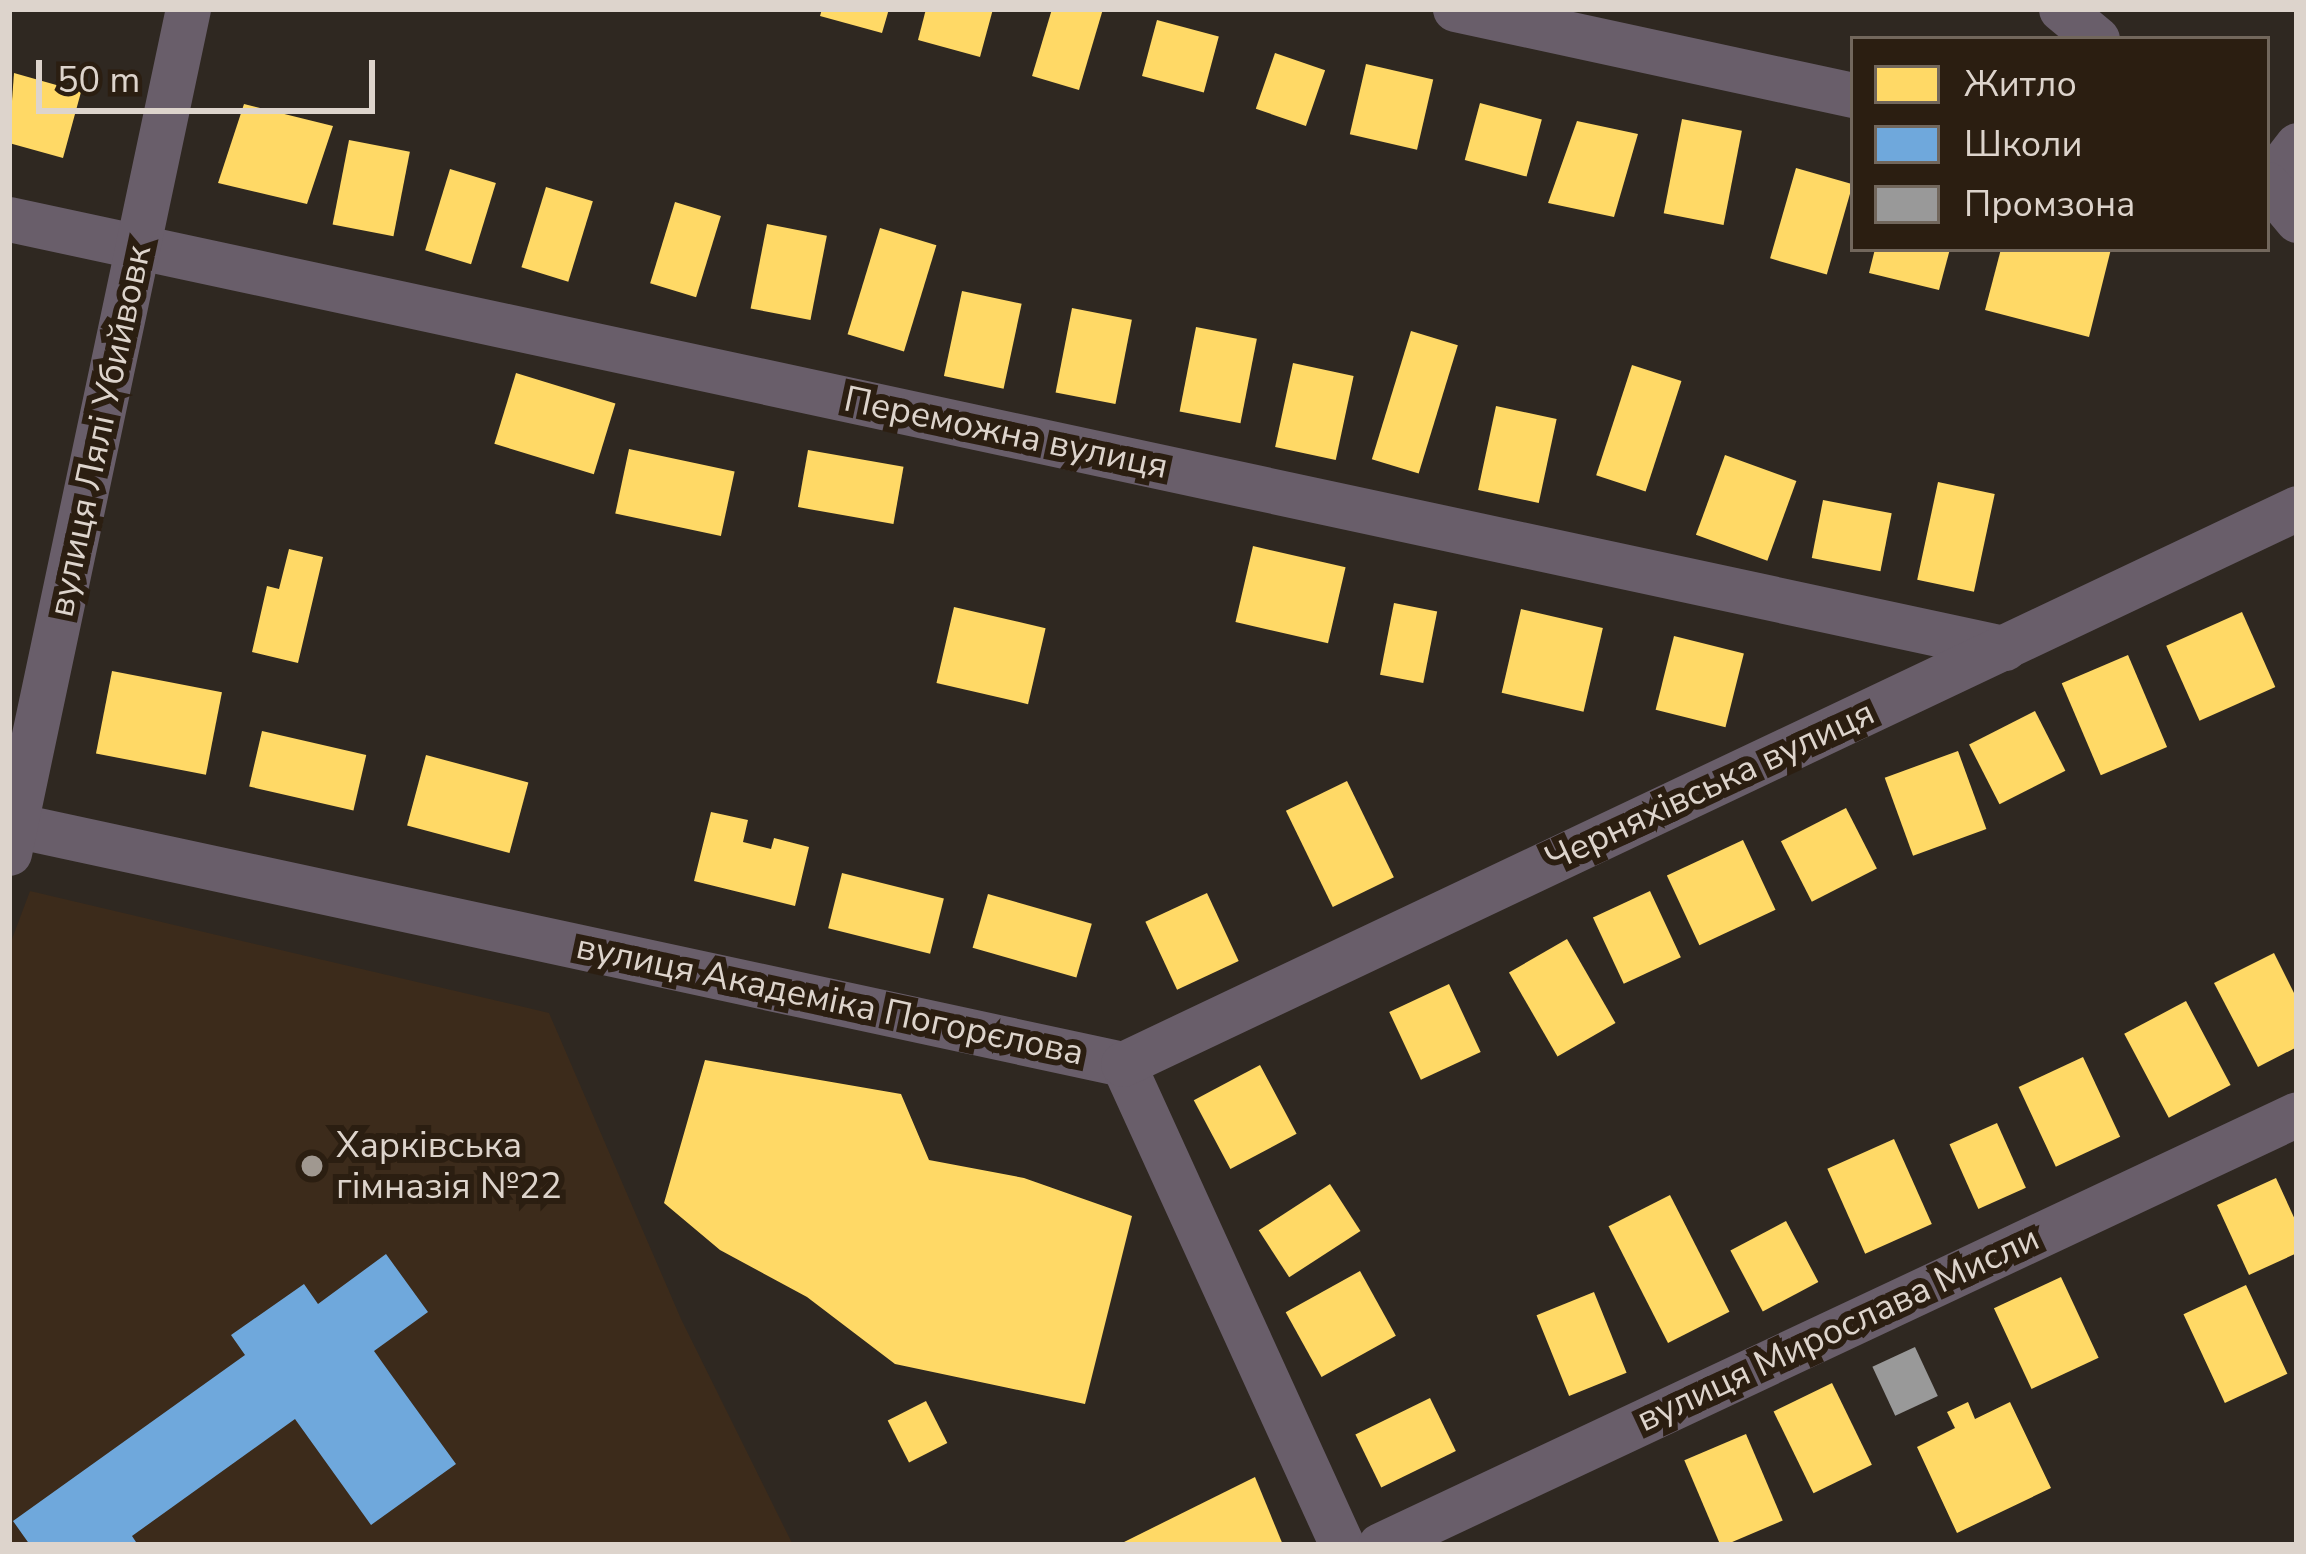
<!DOCTYPE html>
<html>
<head>
<meta charset="utf-8">
<style>
	body { margin:0 }
	#map { position:relative; width:2306px; height:1554px; overflow:hidden; background:#2f2821; font-family:"Nunito Sans",sans-serif }
	div>[style] { position:absolute }
	.built>* { inset:0; background:#3c2b1b }
	.homes>* { inset:0; background:#ffd966; transform-origin:0 0 }
	.schools>* { inset:0; background:#6fa8dc }
	.industry>* { inset:0; background:#999; transform-origin:0 0 }
	.minor>* { height:45px; margin:-22.5px; padding:0 22.5px; transform-origin:22.5px; border-radius:22.5px; background:#695e6a }
	.dots>* { width:33px; height:33px; translate:-50% -50%; box-sizing:border-box; border:6px solid #2b1e11; border-radius:50% }
	span { translate:-50% -50%; white-space:nowrap; text-align:center; line-height:1.15; -webkit-text-stroke:12px #2b1e11; paint-order:stroke }
	.street-label { font-size:36px; color:#ddd4cc }
	.poi-label { font-size:36px; color:#ddd4cc }
	.left { translate:0 -50%; text-align:left }
	.frame { position:absolute; inset:0; border:12px solid #ddd4cc; pointer-events:none }
	.legend { position:absolute; left:1850px; top:36px; width:420px; height:216px; box-sizing:border-box; background:#2b1e11; border:3px solid #72675c; margin:0; padding:15px 21px; list-style:none; font-size:36px; color:#ddd4cc }
	.legend li { display:flex; align-items:center; gap:24px; height:60px }
	.legend b { width:60px; border:3px solid #72675c }
	.scale { position:absolute; left:36px; top:60px; width:339px; height:54px; box-sizing:border-box; border:6px solid #ddd4cc; border-top:0; padding-left:15px; font-size:36px; line-height:42px; white-space:nowrap; color:#ddd4cc; -webkit-text-stroke:9px #2b1e11; paint-order:stroke }
</style>
</head>
<body>
<div id="map">
	<div class="built">
		<i style="clip-path:polygon(30px 891px,549px 1013px,681px 1319px,793px 1545px,9px 1545px,9px 947px)"></i>
	</div>
	<div class="homes">
		<i style="clip-path:polygon(822px 9px,889px 9px,882px 33px,820px 16px)"></i>
		<i style="clip-path:polygon(926px 9px,993px 9px,980px 57px,918px 40px)"></i>
		<i style="clip-path:polygon(1052px 9px,1103px 9px,1079px 90px,1032px 76px)"></i>
		<i style="left:1157px;top:20px;width:64px;height:58px;rotate:15deg"></i>
		<i style="left:1275px;top:53px;width:53px;height:59px;rotate:19deg"></i>
		<i style="left:1366px;top:64px;width:69px;height:72px;rotate:13deg"></i>
		<i style="clip-path:polygon(14px 73px,81px 92px,63px 158px,9px 143px)"></i>
		<i style="left:1480px;top:103px;width:64px;height:59px;rotate:15deg"></i>
		<i style="clip-path:polygon(244px 104px,333px 126px,307px 204px,218px 183px)"></i>
		<i style="left:1682px;top:119px;width:61px;height:96px;rotate:11deg"></i>
		<i style="clip-path:polygon(1577px 121px,1638px 134px,1614px 217px,1548px 203px)"></i>
		<i style="left:349px;top:140px;width:62px;height:86px;rotate:11deg"></i>
		<i style="left:1796px;top:168px;width:59px;height:94px;rotate:16deg"></i>
		<i style="left:450px;top:169px;width:48px;height:85px;rotate:17deg"></i>
		<i style="left:546px;top:187px;width:49px;height:84px;rotate:17deg"></i>
		<i style="left:675px;top:202px;width:48px;height:85px;rotate:17deg"></i>
		<i style="left:767px;top:224px;width:61px;height:86px;rotate:11deg"></i>
		<i style="left:880px;top:228px;width:59px;height:111px;rotate:17deg"></i>
		<i style="clip-path:polygon(1875px 249px,1950px 249px,1939px 290px,1869px 273px)"></i>
		<i style="clip-path:polygon(2001px 249px,2111px 249px,2089px 337px,1985px 310px)"></i>
		<i style="left:962px;top:291px;width:61px;height:87px;rotate:12deg"></i>
		<i style="left:1072px;top:308px;width:61px;height:86px;rotate:11deg"></i>
		<i style="left:1196px;top:327px;width:62px;height:86px;rotate:11deg"></i>
		<i style="left:1411px;top:331px;width:49px;height:134px;rotate:17deg"></i>
		<i style="left:1293px;top:363px;width:62px;height:86px;rotate:12deg"></i>
		<i style="left:1632px;top:365px;width:52px;height:116px;rotate:18deg"></i>
		<i style="left:516px;top:373px;width:104px;height:74px;rotate:17deg"></i>
		<i style="left:1496px;top:406px;width:62px;height:86px;rotate:12deg"></i>
		<i style="left:629px;top:449px;width:108px;height:66px;rotate:12deg"></i>
		<i style="left:808px;top:450px;width:97px;height:58px;rotate:10deg"></i>
		<i style="left:1725px;top:455px;width:76px;height:85px;rotate:20deg"></i>
		<i style="left:1938px;top:482px;width:58px;height:100px;rotate:12deg"></i>
		<i style="left:1823px;top:500px;width:70px;height:59px;rotate:11deg"></i>
		<i style="left:1253px;top:546px;width:95px;height:78px;rotate:13deg"></i>
		<i style="clip-path:polygon(289px 549px,323px 557px,298px 663px,252px 652px,267px 586px,279px 589px)"></i>
		<i style="left:1394px;top:603px;width:44px;height:73px;rotate:11deg"></i>
		<i style="left:954px;top:607px;width:94px;height:78px;rotate:13deg"></i>
		<i style="left:1521px;top:609px;width:84px;height:86px;rotate:13deg"></i>
		<i style="left:2242px;top:612px;width:82px;height:83px;rotate:66deg"></i>
		<i style="left:1674px;top:636px;width:72px;height:76px;rotate:14deg"></i>
		<i style="left:2128px;top:655px;width:100px;height:72px;rotate:67deg"></i>
		<i style="left:112px;top:671px;width:112px;height:84px;rotate:11deg"></i>
		<i style="left:2035px;top:711px;width:67px;height:74px;rotate:63deg"></i>
		<i style="left:262px;top:731px;width:107px;height:57px;rotate:13deg"></i>
		<i style="left:1958px;top:751px;width:83px;height:78px;rotate:70deg"></i>
		<i style="left:426px;top:755px;width:106px;height:73px;rotate:15deg"></i>
		<i style="left:1347px;top:781px;width:107px;height:68px;rotate:64deg"></i>
		<i style="left:1846px;top:808px;width:68px;height:73px;rotate:63deg"></i>
		<i style="clip-path:polygon(711px 812px,748px 820px,743px 842px,771px 849px,774px 838px,809px 847px,795px 906px,694px 881px)"></i>
		<i style="left:1743px;top:840px;width:77px;height:84px;rotate:65deg"></i>
		<i style="left:842px;top:873px;width:105px;height:57px;rotate:14deg"></i>
		<i style="left:1650px;top:891px;width:73px;height:63px;rotate:65deg"></i>
		<i style="left:1207px;top:893px;width:75px;height:68px;rotate:65deg"></i>
		<i style="left:988px;top:894px;width:108px;height:56px;rotate:16deg"></i>
		<i style="left:1567px;top:939px;width:97px;height:67px;rotate:60deg"></i>
		<i style="clip-path:polygon(2274px 953px,2297px 999px,2297px 1047px,2258px 1067px,2214px 983px)"></i>
		<i style="left:1449px;top:984px;width:75px;height:66px;rotate:65deg"></i>
		<i style="left:2186px;top:1001px;width:95px;height:70px;rotate:62deg"></i>
		<i style="left:2083px;top:1057px;width:88px;height:71px;rotate:65deg"></i>
		<i style="clip-path:polygon(705px 1060px,901px 1094px,929px 1160px,1024px 1178px,1132px 1216px,1085px 1404px,895px 1364px,807px 1297px,720px 1250px,664px 1203px)"></i>
		<i style="left:1260px;top:1065px;width:78px;height:75px;rotate:62deg"></i>
		<i style="left:1997px;top:1123px;width:71px;height:52px;rotate:66deg"></i>
		<i style="left:1894px;top:1139px;width:93px;height:73px;rotate:66deg"></i>
		<i style="clip-path:polygon(2276px 1178px,2297px 1224px,2297px 1253px,2249px 1275px,2217px 1205px)"></i>
		<i style="left:1330px;top:1184px;width:56px;height:85px;rotate:57deg"></i>
		<i style="left:1670px;top:1195px;width:131px;height:69px;rotate:63deg"></i>
		<i style="left:1786px;top:1221px;width:69px;height:63px;rotate:62deg"></i>
		<i style="left:1360px;top:1271px;width:74px;height:85px;rotate:61deg"></i>
		<i style="left:2061px;top:1277px;width:89px;height:74px;rotate:65deg"></i>
		<i style="left:2246px;top:1285px;width:98px;height:69px;rotate:65deg"></i>
		<i style="left:1594px;top:1292px;width:87px;height:62px;rotate:68deg"></i>
		<i style="left:1832px;top:1383px;width:91px;height:65px;rotate:64deg"></i>
		<i style="left:1430px;top:1398px;width:59px;height:83px;rotate:64deg"></i>
		<i style="left:926px;top:1401px;width:47px;height:43px;rotate:63deg"></i>
		<i style="clip-path:polygon(1968px 1402px,1975px 1419px,2010px 1402px,2051px 1488px,1957px 1533px,1917px 1447px,1955px 1428px,1947px 1412px)"></i>
		<i style="left:1746px;top:1434px;width:94px;height:67px;rotate:67deg"></i>
		<i style="clip-path:polygon(1255px 1477px,1283px 1545px,1118px 1545px)"></i>
	</div>
	<div class="schools">
		<i style="clip-path:polygon(386px 1254px,428px 1312px,374px 1351px,456px 1464px,371px 1525px,295px 1419px,132px 1536px,138px 1545px,30px 1545px,13px 1521px,245px 1355px,231px 1335px,304px 1284px,318px 1304px)"></i>
	</div>
	<div class="industry">
		<i style="left:1915px;top:1347px;width:54px;height:47px;rotate:65deg"></i>
	</div>
	<div class="minor">
		<i style="left:1455px;top:9px;width:407px;rotate:12.2deg"></i>
		<i style="left:2061px;top:9px;width:47px;rotate:39.8deg"></i>
		<i style="left:2267px;top:184px;width:49px;rotate:-52.4deg"></i>
		<i style="left:2267px;top:184px;width:47px;rotate:50.2deg"></i>
		<i style="left:9px;top:219px;width:2041px;rotate:12.14deg"></i>
		<i style="left:19px;top:826px;width:1129px;rotate:12.17deg"></i>
		<i style="left:1123px;top:1064px;width:529px;rotate:65.52deg"></i>
		<i style="left:9px;top:853px;width:863px;rotate:-78.03deg"></i>
		<i style="left:1123px;top:1064px;width:1299px;rotate:-25.34deg"></i>
		<i style="left:1380px;top:1545px;width:1013px;rotate:-25.17deg"></i>
	</div>
	<div class="dots">
		<i style="left:312px;top:1166px;background:#a09890"></i>
	</div>
	<div class="street-label">
		<span style="left:100px;top:431px;rotate:-78deg">вулиця Лялі Убийвовк</span>
		<span style="left:1006px;top:433px;rotate:12deg">Переможна вулиця</span>
		<span style="left:1710px;top:786px;rotate:-25deg">Черняхівська вулиця</span>
		<span style="left:830px;top:1000px;rotate:12deg">вулиця Академіка Погорєлова</span>
		<span style="left:1838px;top:1329px;rotate:-25deg">вулиця Мирослава Мисли</span>
	</div>
	<div class="poi-label">
		<span class="left" style="left:336px;top:1166px">Харківська<br>гімназія №22</span>
	</div>
	<div class="frame"></div>
	<ul class="legend">
	<li><b style="height:33px;background:#ffd966"></b>Житло</li>
	<li><b style="height:33px;background:#6fa8dc"></b>Школи</li>
	<li><b style="height:33px;background:#999"></b>Промзона</li>
	</ul>
	<div class="scale">50 m</div>
</div>
</body>
</html>
